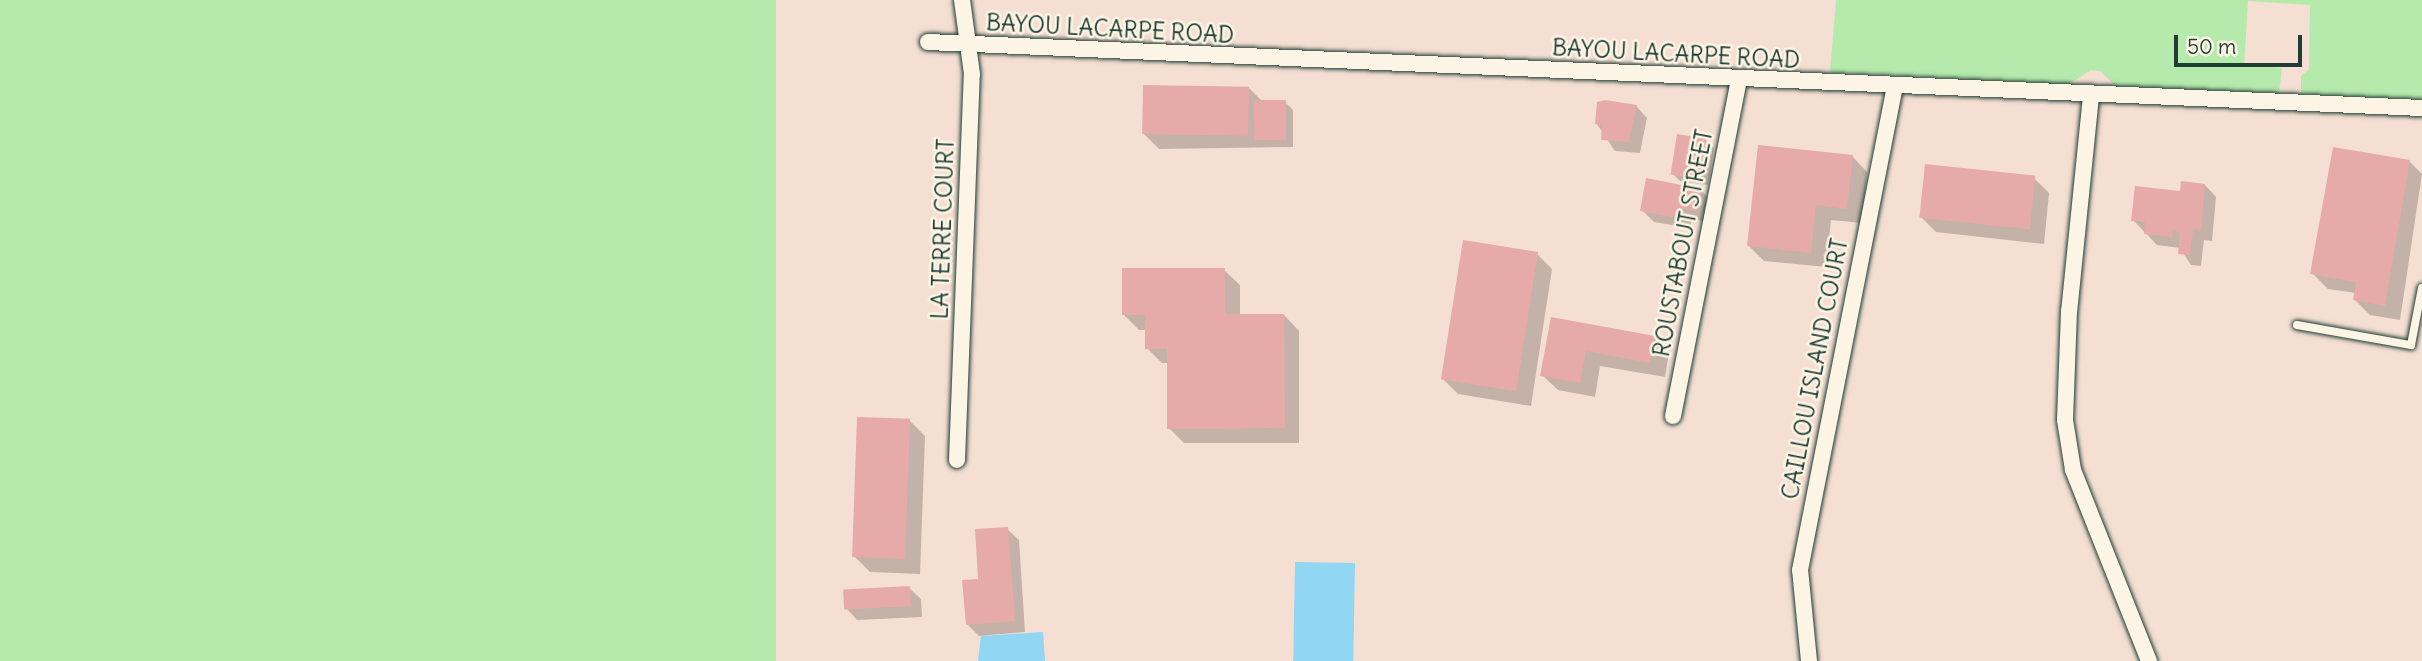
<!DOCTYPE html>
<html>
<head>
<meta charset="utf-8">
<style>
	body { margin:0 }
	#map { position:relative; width:2422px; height:661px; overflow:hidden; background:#f5dfd3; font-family:Delius,sans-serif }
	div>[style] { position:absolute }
	.green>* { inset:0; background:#b5eaac; transform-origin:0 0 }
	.water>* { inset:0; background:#91d6f3; transform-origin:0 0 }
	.shadow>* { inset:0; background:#0003 }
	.building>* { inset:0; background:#e6aba8; transform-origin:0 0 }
	.roads { filter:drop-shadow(0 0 2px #1f3d34) drop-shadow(0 0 2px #1f3d34) }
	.service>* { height:8px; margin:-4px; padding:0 4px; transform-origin:4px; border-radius:4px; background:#fcf5e5 }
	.minor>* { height:16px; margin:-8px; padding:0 8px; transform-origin:8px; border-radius:8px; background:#fcf5e5 }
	span { translate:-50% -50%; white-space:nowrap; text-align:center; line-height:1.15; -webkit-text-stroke:5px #fcf5e5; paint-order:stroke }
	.street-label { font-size:23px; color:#1f3d34 }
	.scale { position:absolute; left:2174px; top:35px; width:128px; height:32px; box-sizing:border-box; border:4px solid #1f3d34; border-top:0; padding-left:9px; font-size:21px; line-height:24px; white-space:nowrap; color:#1f3d34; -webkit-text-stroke:5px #fcf5e5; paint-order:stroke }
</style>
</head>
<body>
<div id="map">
	<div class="green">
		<i style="left:0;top:0;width:776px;height:661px"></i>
		<i style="clip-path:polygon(1836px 0,2422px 0,2422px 99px,2301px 94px,2301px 76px,2309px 69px,2310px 5px,2248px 1px,2244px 65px,2282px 68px,2279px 93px,2116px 86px,2100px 71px,2091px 70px,2069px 84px,1830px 72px)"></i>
	</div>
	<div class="water">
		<i style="left:1295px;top:562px;width:60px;height:99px;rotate:1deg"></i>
		<i style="clip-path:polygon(1043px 632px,1045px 661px,978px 661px,981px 636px)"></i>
	</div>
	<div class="shadow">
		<i style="clip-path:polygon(1249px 88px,1263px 102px,1285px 102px,1293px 110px,1293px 147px,1159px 149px,1144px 134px)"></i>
		<i style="clip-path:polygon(1636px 106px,1647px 118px,1640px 153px,1615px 151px,1597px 124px)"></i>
		<i style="clip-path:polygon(1706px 141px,1714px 148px,1708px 185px,1680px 181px,1672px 173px)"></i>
		<i style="clip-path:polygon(2334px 149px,2410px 162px,2422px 174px,2400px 320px,2370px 315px,2355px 300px,2356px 293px,2328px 289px,2312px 273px)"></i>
		<i style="clip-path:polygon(1852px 156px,1867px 172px,1862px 223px,1831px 220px,1826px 267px,1764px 261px,1749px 246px)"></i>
		<i style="clip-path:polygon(2034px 178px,2049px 193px,2044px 244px,1936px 232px,1921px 217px)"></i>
		<i style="clip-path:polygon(2205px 185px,2216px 197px,2212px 241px,2204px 240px,2201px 266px,2191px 265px,2180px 248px,2157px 245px,2133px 220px)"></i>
		<i style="clip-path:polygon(1701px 190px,1712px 202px,1708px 222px,1692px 219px,1690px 228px,1654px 222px,1642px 210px)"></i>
		<i style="clip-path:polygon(1537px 254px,1552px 269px,1531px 406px,1458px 394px,1443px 379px)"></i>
		<i style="clip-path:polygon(1224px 270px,1240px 285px,1240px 315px,1284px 315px,1299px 331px,1299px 443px,1184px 443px,1169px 428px,1169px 363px,1162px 363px,1147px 348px,1147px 330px,1139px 330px,1124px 315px)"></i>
		<i style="clip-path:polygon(1552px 319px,1654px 338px,1669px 353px,1665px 377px,1600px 366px,1595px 397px,1558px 390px,1542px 375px)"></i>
		<i style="clip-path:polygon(909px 420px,925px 436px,920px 574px,870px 572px,855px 557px)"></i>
		<i style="clip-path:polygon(1007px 529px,1019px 540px,1025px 632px,979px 636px,967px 624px,980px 581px)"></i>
		<i style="clip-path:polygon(909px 588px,921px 599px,922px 617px,857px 620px,846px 608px)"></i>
	</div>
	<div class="building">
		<i style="left:1143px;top:85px;width:106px;height:49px;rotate:1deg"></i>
		<i style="left:1254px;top:100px;width:32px;height:40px"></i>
		<i style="clip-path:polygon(1605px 100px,1637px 105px,1629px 142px,1601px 140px,1602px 125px,1595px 124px,1597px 102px)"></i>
		<i style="left:1677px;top:134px;width:30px;height:41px;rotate:9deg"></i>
		<i style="clip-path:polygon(1758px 145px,1853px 155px,1847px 209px,1816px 205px,1811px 253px,1747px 246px)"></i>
		<i style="clip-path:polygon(2333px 147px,2410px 160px,2385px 306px,2353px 300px,2356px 282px,2310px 274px)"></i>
		<i style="left:1925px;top:164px;width:111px;height:54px;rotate:6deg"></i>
		<i style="clip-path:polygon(1646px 178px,1702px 189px,1697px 211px,1680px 208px,1679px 218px,1640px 211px)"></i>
		<i style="clip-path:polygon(2181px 181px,2205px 184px,2201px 230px,2193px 229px,2190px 255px,2178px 254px,2180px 232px,2173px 231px,2172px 237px,2144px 234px,2145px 222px,2131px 221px,2135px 186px,2180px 191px)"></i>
		<i style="left:1463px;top:240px;width:76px;height:141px;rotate:9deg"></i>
		<i style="clip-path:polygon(1122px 268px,1225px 268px,1225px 314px,1284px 314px,1285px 428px,1167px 429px,1167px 349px,1145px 349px,1145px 315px,1122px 315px)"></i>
		<i style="clip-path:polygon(1551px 317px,1655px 336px,1650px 363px,1586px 351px,1580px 383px,1540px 376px)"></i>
		<i style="left:857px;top:417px;width:53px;height:140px;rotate:2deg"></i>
		<i style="clip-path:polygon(1008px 527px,1015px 621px,966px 625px,962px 580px,978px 579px,975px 529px)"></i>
		<i style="left:910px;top:586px;width:20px;height:67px;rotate:87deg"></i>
	</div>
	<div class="roads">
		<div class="service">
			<i style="left:2297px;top:325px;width:116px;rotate:10deg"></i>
			<i style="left:2411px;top:345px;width:58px;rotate:-79.1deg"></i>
		</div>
		<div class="minor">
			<i style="left:928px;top:42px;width:1495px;rotate:2.53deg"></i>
			<i style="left:2091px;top:96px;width:216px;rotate:95.8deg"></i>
			<i style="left:2069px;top:311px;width:109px;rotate:92.1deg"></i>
			<i style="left:2065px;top:420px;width:51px;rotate:80.9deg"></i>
			<i style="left:2073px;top:470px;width:206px;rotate:68.3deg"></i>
			<i style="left:1673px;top:416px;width:343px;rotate:-78.9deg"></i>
			<i style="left:957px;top:460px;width:386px;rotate:-87.8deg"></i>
			<i style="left:972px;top:74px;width:75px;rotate:-97.7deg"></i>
			<i style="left:1809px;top:661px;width:91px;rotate:-95.6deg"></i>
			<i style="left:1800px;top:570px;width:492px;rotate:-78.9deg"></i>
		</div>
	</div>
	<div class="street-label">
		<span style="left:1110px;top:29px;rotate:3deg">BAYOU LACARPE ROAD</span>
		<span style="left:1676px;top:54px;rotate:3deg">BAYOU LACARPE ROAD</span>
		<span style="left:943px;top:229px;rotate:-88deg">LA TERRE COURT</span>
		<span style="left:1683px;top:243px;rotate:-79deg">ROUSTABOUT STREET</span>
		<span style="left:1815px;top:369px;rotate:-79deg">CAILLOU ISLAND COURT</span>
	</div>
	<div class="scale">50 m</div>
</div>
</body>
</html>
